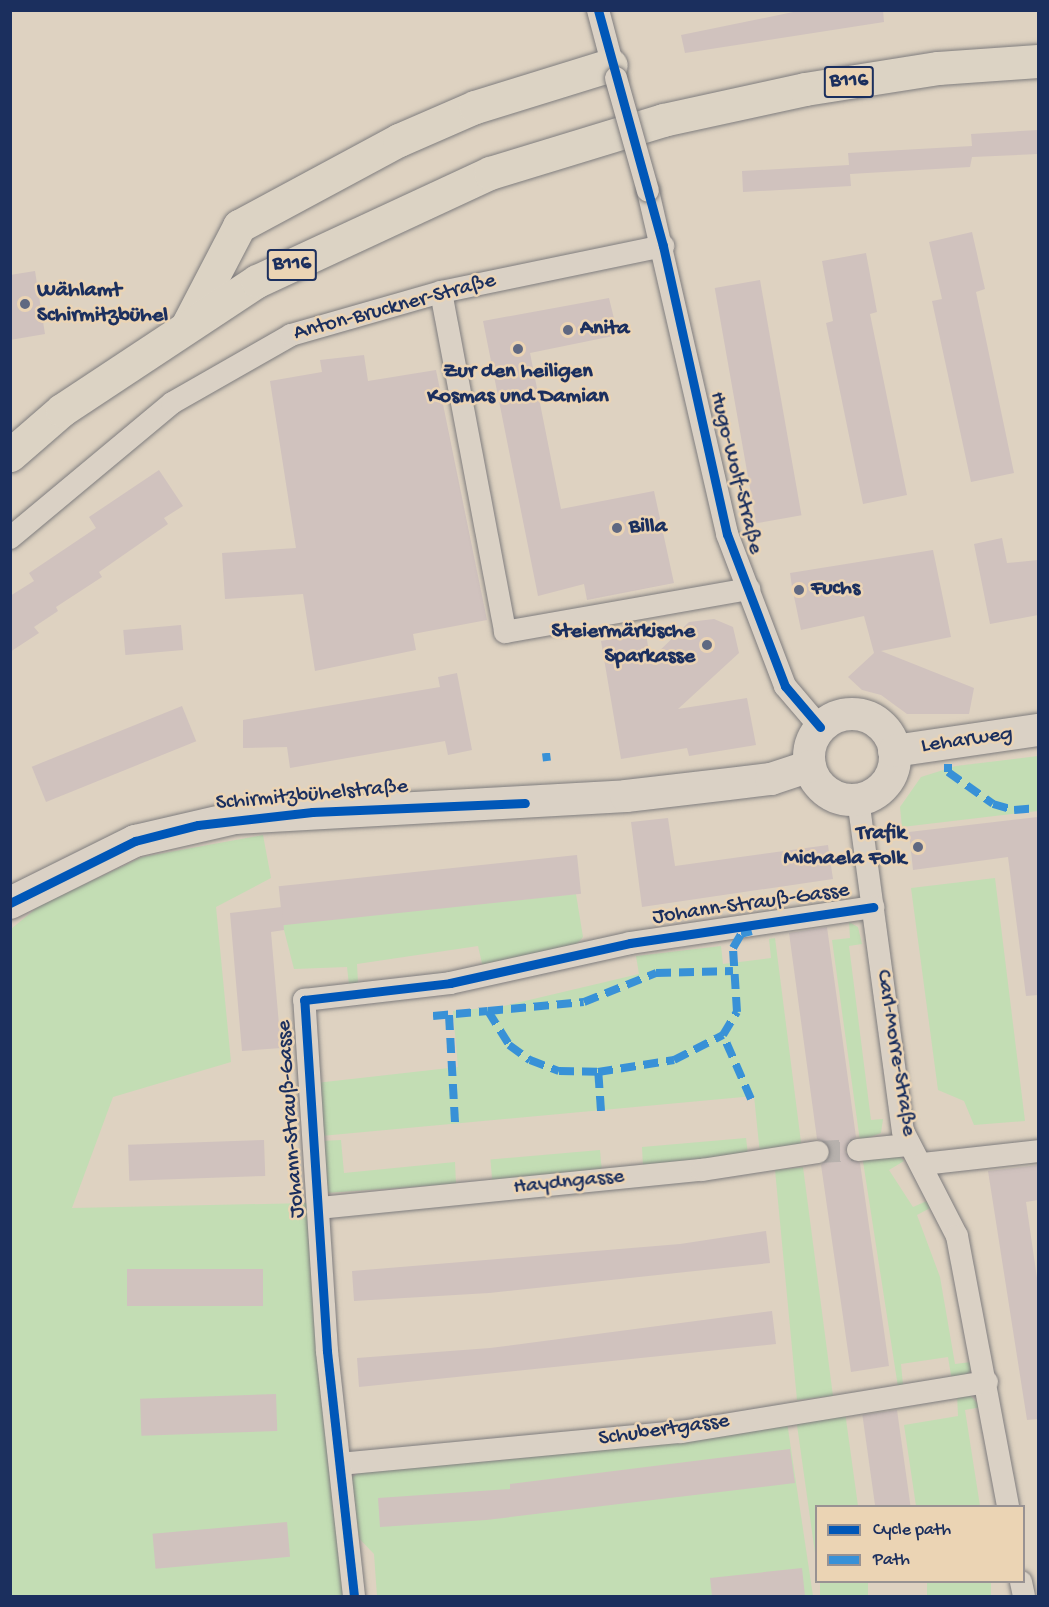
<!DOCTYPE html>
<html>
<head>
<meta charset="utf-8">
<style>
	body { margin:0 }
	#map { position:relative; width:1049px; height:1607px; overflow:hidden; background:#ded2c1; font-family:"Gochi Hand",sans-serif }
	div>[style] { position:absolute }
	.green>* { inset:0; background:#c3ddb4; transform-origin:0 0 }
	.building>* { inset:0; background:#d0c2be; transform-origin:0 0 }
	.minor-tunnel>* { height:22px; margin-top:-11px; transform-origin:0; background:repeating-linear-gradient(90deg,#b7b1ad 0 22px,transparent 0 33px) }
	.roads { filter:drop-shadow(0 0 2px #7f7d7e) drop-shadow(0 0 2px #7f7d7e) }
	.minor>* { height:22px; margin:-11px; padding:0 11px; transform-origin:11px; border-radius:11px; background:#dad1c5 }
	.secondary>* { height:32px; margin:-16px; padding:0 16px; transform-origin:16px; border-radius:16px; background:#dad1c5 }
	.secondary>.ring { margin:-16px; padding:0; box-sizing:content-box; background:none; border:32px solid #dad1c5; border-radius:50% }
	.primary>* { height:33px; margin:-16.5px; padding:0 16.5px; transform-origin:16.5px; border-radius:16.5px; background:#dcd3c4 }
	.bridges { filter:drop-shadow(0 0 2px #7f7d7e) drop-shadow(0 0 2px #7f7d7e) }
	.minor-bridge>* { height:22px; margin:-11px; padding:0 11px; transform-origin:11px; border-radius:11px; background:#dad1c5 }
	.quiet>* { height:8px; margin-top:-4px; transform-origin:0; background:repeating-linear-gradient(90deg,#3891d7 0 15px,transparent 0 23px) }
	.cycleway>* { height:9px; margin:-4.5px; padding:0 4.5px; transform-origin:4.5px; border-radius:4.5px; background:#0057b8 }
	.dots>* { width:16px; height:16px; translate:-50% -50%; box-sizing:border-box; border:3px solid #ebd4b4; border-radius:50% }
	span { translate:-50% -50%; white-space:nowrap; text-align:center; line-height:1.15; -webkit-text-stroke:5px #ebd4b4; paint-order:stroke }
	.shield-label span { padding:2px 4px; background:#ebd4b4; border:2px solid; border-radius:4px; -webkit-text-stroke-width:0 }
	.shield-label { font-size:21px; color:#1b2f5e; font-weight:700 }
	.poi-label { font-size:22px; color:#1b2f5e; font-weight:700 }
	.left { translate:0 -50%; text-align:left }
	.right { translate:-100% -50%; text-align:right }
	.street-label { font-size:22px; color:#1b2f5e }
	.frame { position:absolute; inset:0; border:12px solid #1b2f5e; pointer-events:none }
	.legend { position:absolute; left:815px; top:1505px; width:210px; height:78px; box-sizing:border-box; background:#ebd4b4; border:2px solid #989292; margin:0; padding:8px 10px; list-style:none; font-size:18px; color:#1b2f5e }
	.legend li { display:flex; align-items:center; gap:12px; height:30px }
	.legend b { width:30px; border:2px solid #989292 }
</style>
</head>
<body>
<div id="map">
	<div class="green">
		<i style="clip-path:polygon(1038px 756px,1038px 811px,902px 827px,900px 807px,921px 777px,956px 766px)"></i>
		<i style="clip-path:polygon(263px 835px,271px 878px,216px 907px,231px 1062px,113px 1097px,72px 1208px,309px 1203px,343px 1596px,11px 1596px,11px 929px,39px 906px,142px 857px)"></i>
		<i style="clip-path:polygon(995px 878px,1025px 1121px,974px 1125px,964px 1101px,938px 1090px,911px 888px)"></i>
		<i style="clip-path:polygon(576px 894px,583px 937px,577px 944px,483px 968px,478px 946px,357px 964px,358px 983px,349px 985px,347px 967px,294px 969px,284px 930px,283px 924px)"></i>
		<i style="clip-path:polygon(849px 922px,858px 927px,862px 944px,849px 946px,871px 1120px,883px 1119px,881px 1133px,860px 1141px,832px 940px,850px 938px)"></i>
		<i style="clip-path:polygon(775px 938px,802px 1150px,760px 1154px,754px 1096px,321px 1136px,316px 1083px,458px 1067px,453px 1011px,504px 1006px,639px 974px,636px 956px,721px 946px,723px 964px,771px 958px,769px 939px)"></i>
		<i style="clip-path:polygon(746px 1138px,748px 1154px,643px 1167px,642px 1147px)"></i>
		<i style="clip-path:polygon(341px 1140px,344px 1173px,455px 1162px,456px 1184px,326px 1193px,321px 1141px)"></i>
		<i style="left:600px;top:1150px;width:22px;height:110px;rotate:85deg"></i>
		<i style="clip-path:polygon(897px 1154px,904px 1161px,889px 1170px,913px 1207px,929px 1200px,932px 1207px,917px 1215px,940px 1277px,955px 1364px,971px 1362px,970px 1372px,952px 1381px,948px 1357px,901px 1364px,903px 1385px,898px 1387px,862px 1155px)"></i>
		<i style="clip-path:polygon(803px 1167px,833px 1396px,797px 1400px,775px 1170px)"></i>
		<i style="clip-path:polygon(968px 1393px,981px 1407px,965px 1410px,980px 1506px,916px 1506px,904px 1425px,958px 1416px,957px 1394px)"></i>
		<i style="clip-path:polygon(845px 1412px,858px 1506px,816px 1506px,816px 1560px,796px 1418px)"></i>
		<i style="clip-path:polygon(787px 1422px,813px 1596px,377px 1596px,374px 1554px,352px 1531px,348px 1480px,368px 1466px,494px 1461px)"></i>
		<i style="left:820px;top:1582px;width:48px;height:14px"></i>
		<i style="left:927px;top:1582px;width:64px;height:14px"></i>
	</div>
	<div class="building">
		<i style="clip-path:polygon(803px 10px,883px 10px,884px 22px,685px 53px,681px 35px)"></i>
		<i style="clip-path:polygon(1038px 130px,1038px 154px,972px 157px,970px 167px,850px 174px,851px 186px,743px 192px,742px 171px,849px 165px,848px 153px,972px 146px,971px 134px)"></i>
		<i style="clip-path:polygon(972px 232px,985px 289px,976px 292px,1014px 473px,971px 482px,932px 301px,942px 299px,929px 242px)"></i>
		<i style="clip-path:polygon(866px 253px,877px 312px,870px 314px,907px 495px,863px 504px,826px 323px,833px 321px,822px 261px)"></i>
		<i style="clip-path:polygon(35px 271px,45px 334px,10px 340px,10px 275px)"></i>
		<i style="left:760px;top:280px;width:239px;height:46px;rotate:80deg"></i>
		<i style="clip-path:polygon(609px 298px,618px 335px,530px 353px,561px 509px,654px 491px,674px 583px,587px 600px,584px 584px,538px 596px,483px 321px)"></i>
		<i style="clip-path:polygon(364px 355px,368px 381px,436px 370px,487px 620px,413px 634px,416px 650px,315px 671px,303px 594px,225px 599px,222px 553px,296px 548px,270px 381px,322px 372px,320px 360px)"></i>
		<i style="clip-path:polygon(159px 470px,183px 506px,164px 518px,168px 524px,99px 572px,102px 577px,56px 607px,58px 611px,34px 627px,39px 633px,10px 652px,10px 596px,34px 581px,29px 573px,96px 528px,89px 517px)"></i>
		<i style="clip-path:polygon(1002px 538px,1007px 563px,1038px 560px,1038px 615px,990px 624px,974px 544px)"></i>
		<i style="clip-path:polygon(933px 550px,951px 637px,881px 651px,974px 688px,969px 714px,907px 714px,881px 695px,862px 690px,848px 677px,874px 653px,864px 616px,801px 630px,792px 587px,790px 573px)"></i>
		<i style="clip-path:polygon(714px 619px,733px 627px,739px 653px,678px 709px,747px 698px,756px 745px,689px 756px,687px 748px,621px 759px,601px 641px,646px 633px,650px 660px,689px 622px)"></i>
		<i style="left:181px;top:625px;width:25px;height:58px;rotate:85deg"></i>
		<i style="clip-path:polygon(457px 673px,472px 750px,448px 755px,445px 741px,290px 768px,287px 747px,243px 748px,243px 720px,440px 687px,438px 677px)"></i>
		<i style="left:182px;top:706px;width:38px;height:162px;rotate:68deg"></i>
		<i style="clip-path:polygon(1038px 817px,1038px 995px,1026px 996px,1008px 857px,913px 870px,909px 832px)"></i>
		<i style="clip-path:polygon(668px 818px,675px 866px,828px 845px,833px 879px,642px 907px,631px 822px)"></i>
		<i style="left:577px;top:855px;width:39px;height:300px;rotate:84deg"></i>
		<i style="clip-path:polygon(282px 907px,284px 930px,271px 932px,281px 1048px,242px 1051px,230px 913px)"></i>
		<i style="clip-path:polygon(827px 927px,856px 1137px,845px 1152px,860px 1163px,889px 1366px,851px 1372px,821px 1165px,831px 1151px,817px 1139px,789px 933px)"></i>
		<i style="left:264px;top:1140px;width:36px;height:136px;rotate:88deg"></i>
		<i style="clip-path:polygon(1038px 1165px,1038px 1200px,1026px 1202px,1038px 1285px,1038px 1419px,1027px 1420px,988px 1171px)"></i>
		<i style="clip-path:polygon(766px 1231px,770px 1263px,489px 1293px,354px 1301px,352px 1271px,680px 1244px)"></i>
		<i style="left:127px;top:1269px;width:136px;height:37px"></i>
		<i style="clip-path:polygon(772px 1311px,776px 1344px,359px 1387px,357px 1358px,490px 1348px)"></i>
		<i style="left:276px;top:1394px;width:37px;height:136px;rotate:88deg"></i>
		<i style="left:897px;top:1410px;width:97px;height:35px;rotate:82deg"></i>
		<i style="clip-path:polygon(790px 1449px,795px 1483px,486px 1520px,380px 1527px,378px 1498px,510px 1489px,510px 1484px)"></i>
		<i style="left:287px;top:1522px;width:35px;height:135px;rotate:85deg"></i>
		<i style="clip-path:polygon(802px 1568px,805px 1596px,712px 1596px,710px 1578px)"></i>
	</div>
	<div class="minor-tunnel">
		<i style="left:818px;top:1152px;width:40px;rotate:-2.9deg"></i>
	</div>
	<div class="roads">
		<div class="minor">
			<i style="left:598px;top:10px;width:70px;rotate:75.2deg"></i>
			<i style="left:648px;top:191px;width:352px;rotate:77deg"></i>
			<i style="left:727px;top:534px;width:163px;rotate:69.1deg"></i>
			<i style="left:785px;top:686px;width:54px;rotate:49.5deg"></i>
			<i style="left:441px;top:292px;width:346px;rotate:79.3deg"></i>
			<i style="left:505px;top:632px;width:248px;rotate:-10deg"></i>
			<i style="left:10px;top:538px;width:211px;rotate:-39.8deg"></i>
			<i style="left:172px;top:403px;width:137px;rotate:-29.7deg"></i>
			<i style="left:291px;top:335px;width:156px;rotate:-16deg"></i>
			<i style="left:441px;top:292px;width:227px;rotate:-11.7deg"></i>
			<i style="left:858px;top:799px;width:335px;rotate:82.3deg"></i>
			<i style="left:903px;top:1131px;width:118px;rotate:62.8deg"></i>
			<i style="left:957px;top:1236px;width:275px;rotate:79.3deg"></i>
			<i style="left:858px;top:1150px;width:50px;rotate:-5.7deg"></i>
			<i style="left:923px;top:1164px;width:116px;rotate:-6.4deg"></i>
			<i style="left:319px;top:1208px;width:385px;rotate:-5.7deg"></i>
			<i style="left:702px;top:1170px;width:117px;rotate:-8.8deg"></i>
			<i style="left:340px;top:1464px;width:342px;rotate:-5.4deg"></i>
			<i style="left:681px;top:1432px;width:310px;rotate:-9.3deg"></i>
			<i style="left:1021px;top:1582px;width:14px;rotate:78deg"></i>
			<i style="left:354px;top:1596px;width:246px;rotate:-96.3deg"></i>
			<i style="left:327px;top:1351px;width:352px;rotate:-93.7deg"></i>
			<i style="left:304px;top:1000px;width:147px;rotate:-6.6deg"></i>
			<i style="left:450px;top:983px;width:184px;rotate:-12.5deg"></i>
			<i style="left:630px;top:943px;width:246px;rotate:-8.4deg"></i>
		</div>
		<div class="secondary">
			<i class="ring" style="left:809px;top:714px;width:54px;height:54px"></i>
			<i style="left:894px;top:751px;width:146px;rotate:-8.3deg"></i>
			<i style="left:10px;top:903px;width:140px;rotate:-26.4deg"></i>
			<i style="left:135px;top:841px;width:103px;rotate:-13deg"></i>
			<i style="left:235px;top:818px;width:392px;rotate:-3.2deg"></i>
			<i style="left:626px;top:796px;width:146px;rotate:-6.7deg"></i>
			<i style="left:771px;top:779px;width:41px;rotate:-18.4deg"></i>
		</div>
		<div class="primary">
			<i style="left:187px;top:326px;width:113px;rotate:-62.5deg"></i>
			<i style="left:239px;top:226px;width:182px;rotate:-28.3deg"></i>
			<i style="left:399px;top:140px;width:83px;rotate:-23.5deg"></i>
			<i style="left:475px;top:107px;width:142px;rotate:-17.2deg"></i>
			<i style="left:10px;top:455px;width:69px;rotate:-40.9deg"></i>
			<i style="left:62px;top:410px;width:234px;rotate:-33.5deg"></i>
			<i style="left:257px;top:281px;width:257px;rotate:-24.9deg"></i>
			<i style="left:490px;top:173px;width:181px;rotate:-17deg"></i>
			<i style="left:663px;top:120px;width:145px;rotate:-12.3deg"></i>
			<i style="left:805px;top:89px;width:135px;rotate:-9deg"></i>
			<i style="left:938px;top:68px;width:100px;rotate:-4deg"></i>
		</div>
	</div>
	<div class="bridges">
		<div class="minor-bridge">
			<i style="left:616px;top:78px;width:117px;rotate:74.2deg"></i>
		</div>
	</div>
	<div class="quiet">
		<i style="left:546px;top:753px;width:8px;rotate:83deg"></i>
		<i style="left:948px;top:764px;width:8px;rotate:90deg"></i>
		<i style="left:948px;top:772px;width:55px;rotate:35.4deg"></i>
		<i style="left:993px;top:804px;width:22px;rotate:16deg"></i>
		<i style="left:1014px;top:810px;width:24px;rotate:-5deg"></i>
		<i style="left:488px;top:1011px;width:96px;rotate:-5.4deg"></i>
		<i style="left:584px;top:1002px;width:78px;rotate:-21.9deg"></i>
		<i style="left:656px;top:973px;width:77px;rotate:-1.5deg"></i>
		<i style="left:449px;top:1015px;width:109px;rotate:86.8deg"></i>
		<i style="left:433px;top:1016px;width:55px;rotate:-5.2deg"></i>
		<i style="left:488px;top:1011px;width:40px;rotate:58deg"></i>
		<i style="left:509px;top:1045px;width:26px;rotate:36deg"></i>
		<i style="left:530px;top:1060px;width:31px;rotate:21deg"></i>
		<i style="left:559px;top:1071px;width:39px;rotate:1deg"></i>
		<i style="left:751px;top:1099px;width:70px;rotate:-113.6deg"></i>
		<i style="left:723px;top:1035px;width:27px;rotate:-59deg"></i>
		<i style="left:737px;top:1012px;width:64px;rotate:-93.6deg"></i>
		<i style="left:733px;top:948px;width:16px;rotate:-60deg"></i>
		<i style="left:741px;top:934px;width:11px;rotate:-15deg"></i>
		<i style="left:601px;top:1111px;width:39px;rotate:-94deg"></i>
		<i style="left:598px;top:1072px;width:77px;rotate:-9deg"></i>
		<i style="left:674px;top:1060px;width:55px;rotate:-27deg"></i>
	</div>
	<div class="cycleway">
		<i style="left:598px;top:10px;width:245px;rotate:74.6deg"></i>
		<i style="left:663px;top:246px;width:295px;rotate:77.5deg"></i>
		<i style="left:727px;top:534px;width:163px;rotate:69.1deg"></i>
		<i style="left:785px;top:686px;width:54px;rotate:49.5deg"></i>
		<i style="left:10px;top:903px;width:140px;rotate:-26.4deg"></i>
		<i style="left:135px;top:841px;width:65px;rotate:-14.3deg"></i>
		<i style="left:198px;top:825px;width:115px;rotate:-6.5deg"></i>
		<i style="left:312px;top:812px;width:213px;rotate:-2.4deg"></i>
		<i style="left:354px;top:1596px;width:246px;rotate:-96.3deg"></i>
		<i style="left:327px;top:1351px;width:352px;rotate:-93.7deg"></i>
		<i style="left:304px;top:1000px;width:147px;rotate:-6.6deg"></i>
		<i style="left:450px;top:983px;width:184px;rotate:-12.5deg"></i>
		<i style="left:630px;top:943px;width:246px;rotate:-8.4deg"></i>
	</div>
	<div class="dots">
		<i style="left:25px;top:304px;background:#5f6881"></i>
		<i style="left:568px;top:330px;background:#5f6881"></i>
		<i style="left:518px;top:349px;background:#5f6881"></i>
		<i style="left:617px;top:528px;background:#5f6881"></i>
		<i style="left:799px;top:590px;background:#5f6881"></i>
		<i style="left:707px;top:645px;background:#5f6881"></i>
		<i style="left:918px;top:847px;background:#5f6881"></i>
	</div>
	<div class="shield-label">
		<span style="left:849px;top:82px">B116</span>
		<span style="left:292px;top:265px">B116</span>
	</div>
	<div class="poi-label">
		<span class="left" style="left:37px;top:304px">Wählamt<br>Schirmitzbühel</span>
		<span class="left" style="left:580px;top:330px">Anita</span>
		<span style="left:518px;top:385px">Zur den heiligen<br>Kosmas und Damian</span>
		<span class="left" style="left:629px;top:528px">Billa</span>
		<span class="left" style="left:811px;top:590px">Fuchs</span>
		<span class="right" style="left:695px;top:645px">Steiermärkische<br>Sparkasse</span>
		<span class="right" style="left:906px;top:847px">Trafik<br>Michaela Folk</span>
	</div>
	<div class="street-label">
		<span style="left:395px;top:308px;rotate:-15deg">Anton-Bruckner-Straße</span>
		<span style="left:735px;top:473px;rotate:76deg">Hugo-Wolf-Straße</span>
		<span style="left:967px;top:741px;rotate:-8deg">Leharweg</span>
		<span style="left:312px;top:796px;rotate:-5deg">Schirmitzbühelstraße</span>
		<span style="left:751px;top:905px;rotate:-8deg">Johann-Strauß-Gasse</span>
		<span style="left:895px;top:1053px;rotate:81deg">Carl-Morre-Straße</span>
		<span style="left:292px;top:1119px;rotate:-94deg">Johann-Strauß-Gasse</span>
		<span style="left:569px;top:1183px;rotate:-6deg">Haydngasse</span>
		<span style="left:664px;top:1431px;rotate:-8deg">Schubertgasse</span>
	</div>
	<div class="frame"></div>
	<ul class="legend">
	<li><b style="height:8px;background:#0057b8"></b>Cycle path</li>
	<li><b style="height:8px;background:#3891d7"></b>Path</li>
	</ul>
</div>
</body>
</html>
